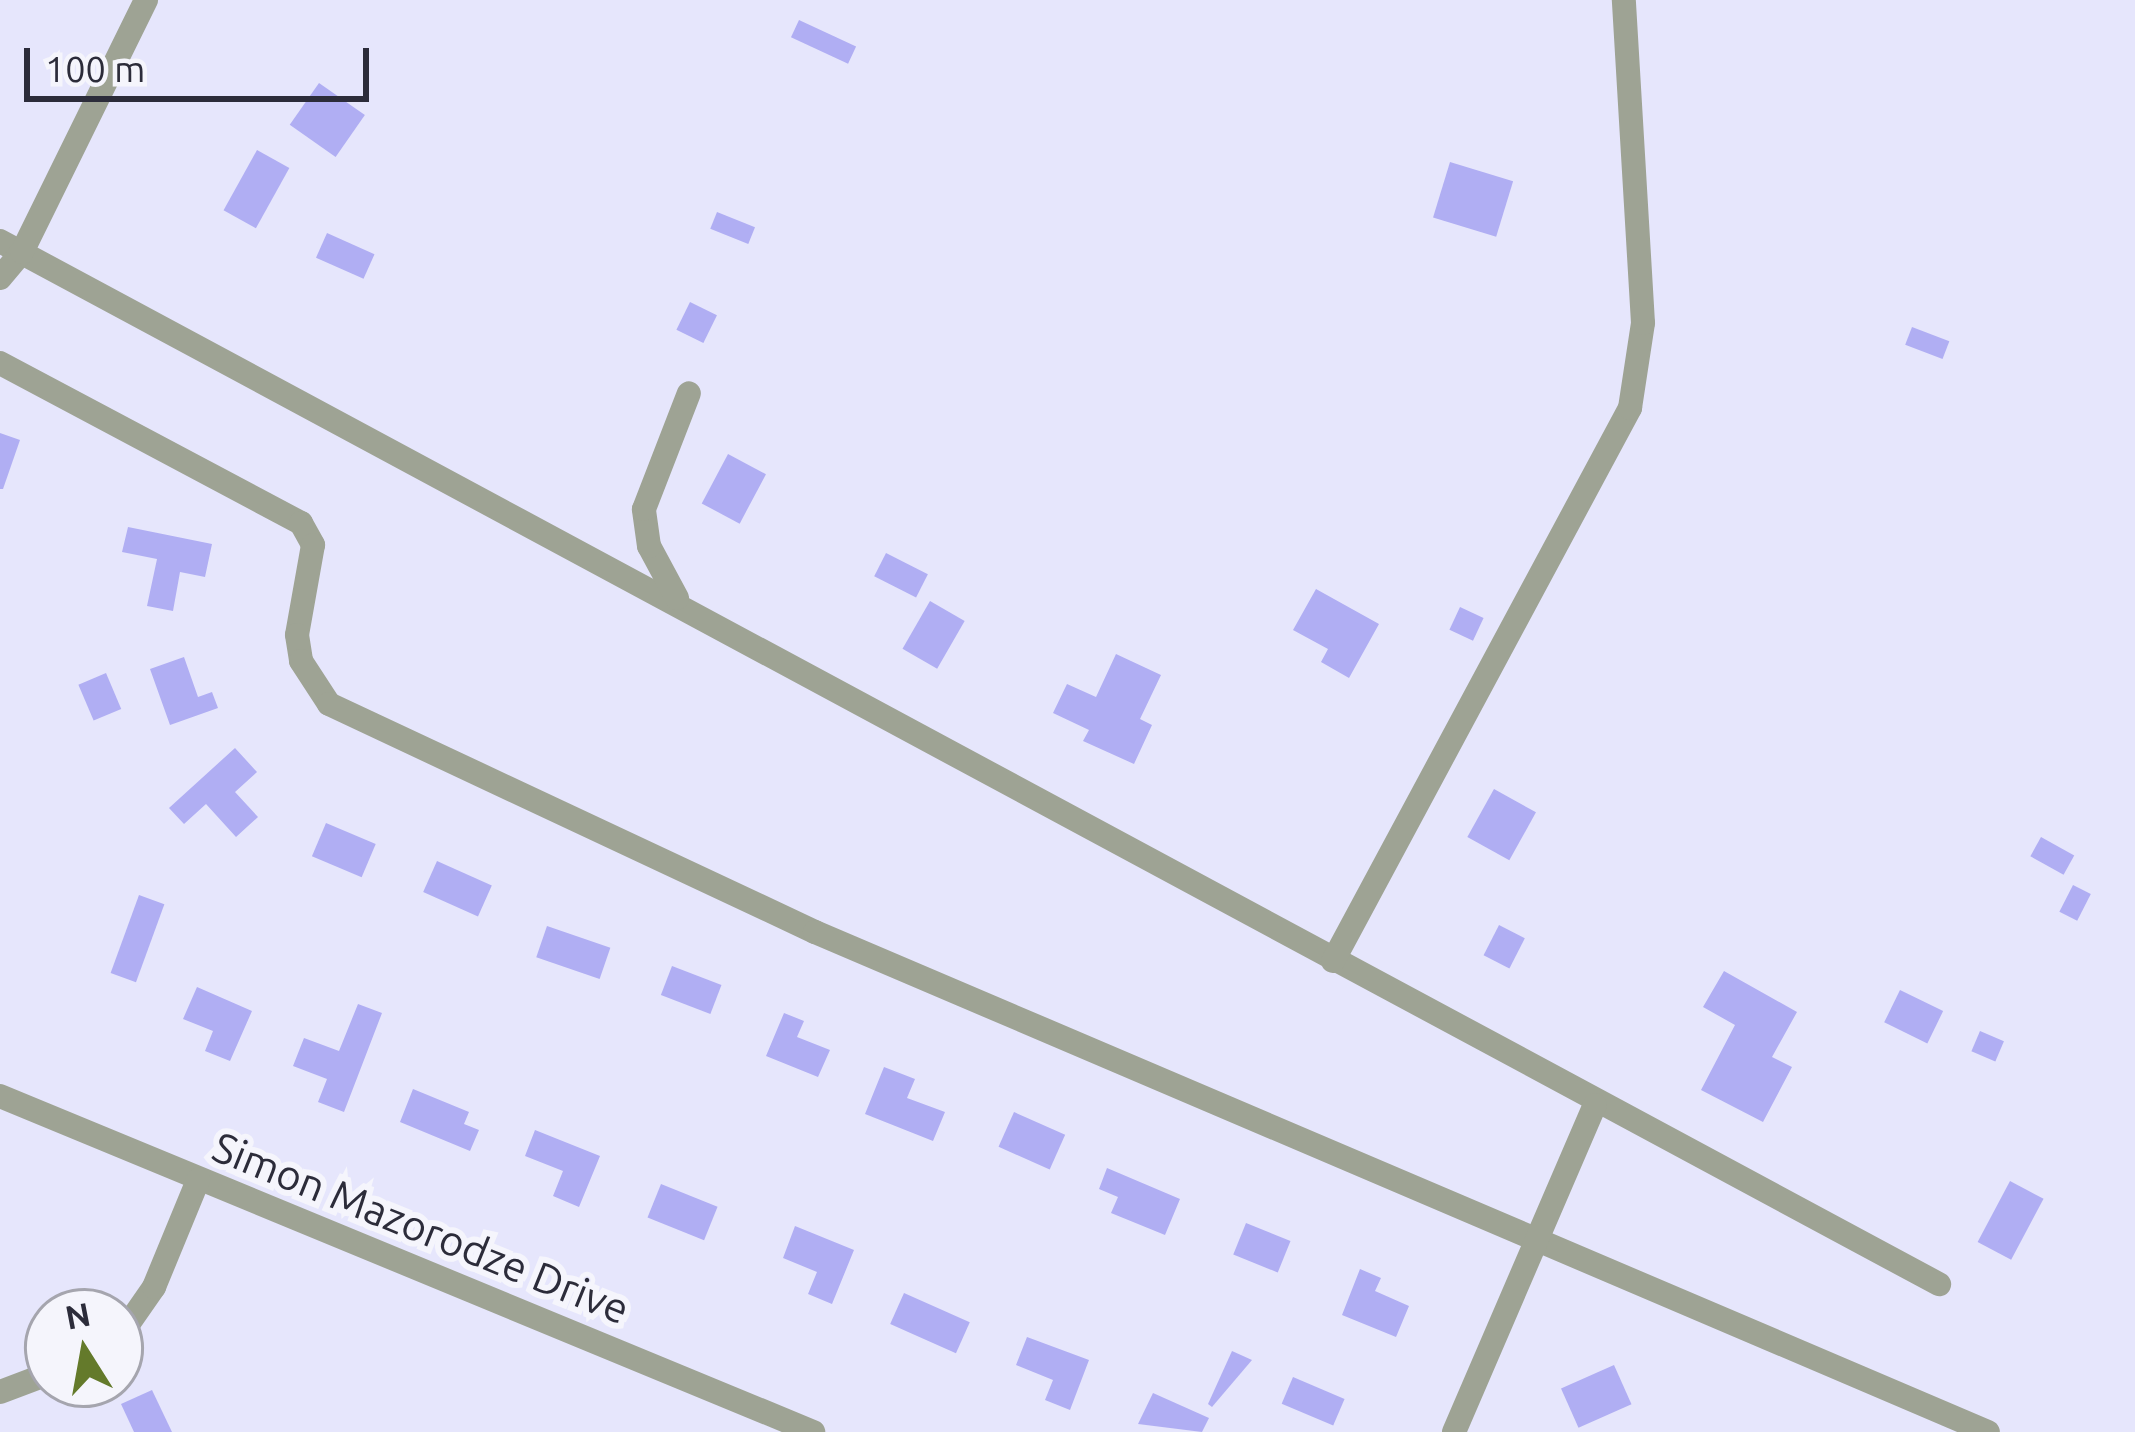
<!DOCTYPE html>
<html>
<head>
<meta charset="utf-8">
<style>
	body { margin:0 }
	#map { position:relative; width:2135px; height:1432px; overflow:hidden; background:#e6e6fc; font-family:Ubuntu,sans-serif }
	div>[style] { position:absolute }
	.building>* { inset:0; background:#b0aef3; transform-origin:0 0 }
	.minor>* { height:24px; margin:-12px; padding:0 12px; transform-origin:12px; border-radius:12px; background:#9ea394 }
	span { translate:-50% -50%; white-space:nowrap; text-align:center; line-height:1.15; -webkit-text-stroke:12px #f5f5fc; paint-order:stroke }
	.street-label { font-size:42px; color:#2c2c3a }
	.north { position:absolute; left:24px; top:1288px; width:120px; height:120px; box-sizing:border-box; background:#f5f5fc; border:3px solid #a5a5ae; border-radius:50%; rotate:349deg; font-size:33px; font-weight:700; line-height:48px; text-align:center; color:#2c2c3a }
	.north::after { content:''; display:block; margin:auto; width:42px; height:54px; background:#647a2b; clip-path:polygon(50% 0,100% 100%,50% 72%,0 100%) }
	.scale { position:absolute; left:24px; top:48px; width:345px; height:54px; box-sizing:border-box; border:6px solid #2c2c3a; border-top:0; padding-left:15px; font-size:36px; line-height:42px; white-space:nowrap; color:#2c2c3a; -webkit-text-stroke:9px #f5f5fc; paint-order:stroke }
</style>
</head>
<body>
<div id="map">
	<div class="building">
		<i style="left:799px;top:20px;width:63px;height:19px;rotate:25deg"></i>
		<i style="left:319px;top:83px;width:56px;height:51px;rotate:35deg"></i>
		<i style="left:257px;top:150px;width:37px;height:69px;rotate:29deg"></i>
		<i style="left:1450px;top:162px;width:66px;height:58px;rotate:17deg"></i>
		<i style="left:717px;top:212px;width:41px;height:18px;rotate:22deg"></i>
		<i style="left:327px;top:233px;width:52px;height:27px;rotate:24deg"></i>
		<i style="left:690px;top:302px;width:30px;height:31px;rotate:26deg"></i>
		<i style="left:1912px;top:327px;width:40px;height:19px;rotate:21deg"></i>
		<i style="clip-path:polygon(0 433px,20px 440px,3px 489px,0 489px)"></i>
		<i style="left:728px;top:454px;width:43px;height:56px;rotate:28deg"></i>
		<i style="clip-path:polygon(128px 527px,212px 544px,205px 577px,180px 572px,173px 611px,147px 606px,157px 559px,122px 552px)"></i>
		<i style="left:886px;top:553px;width:47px;height:26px;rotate:27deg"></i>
		<i style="clip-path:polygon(1316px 589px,1379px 624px,1349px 678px,1321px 662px,1328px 649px,1293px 630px)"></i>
		<i style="left:930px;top:601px;width:40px;height:55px;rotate:30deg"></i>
		<i style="left:1460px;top:607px;width:26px;height:25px;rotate:25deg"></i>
		<i style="clip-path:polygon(1116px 654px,1161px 675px,1140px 719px,1152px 725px,1134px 764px,1083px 741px,1089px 730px,1053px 713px,1067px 684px,1096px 697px)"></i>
		<i style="clip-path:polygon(184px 657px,198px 697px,212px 692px,218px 708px,170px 725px,150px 669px)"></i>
		<i style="left:106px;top:673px;width:39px;height:30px;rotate:67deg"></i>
		<i style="clip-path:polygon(235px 748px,257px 772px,235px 792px,258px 817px,236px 837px,206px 804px,184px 824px,169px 808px)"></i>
		<i style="left:1494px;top:789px;width:48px;height:55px;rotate:29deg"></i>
		<i style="left:326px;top:823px;width:54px;height:36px;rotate:23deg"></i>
		<i style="left:2041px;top:837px;width:38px;height:22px;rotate:29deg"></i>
		<i style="left:437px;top:861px;width:60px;height:34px;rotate:24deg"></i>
		<i style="left:2073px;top:885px;width:20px;height:30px;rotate:27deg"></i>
		<i style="left:139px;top:895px;width:27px;height:83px;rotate:20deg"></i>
		<i style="left:1499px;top:925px;width:29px;height:34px;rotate:27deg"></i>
		<i style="left:547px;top:926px;width:67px;height:33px;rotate:19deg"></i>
		<i style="left:672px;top:966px;width:53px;height:31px;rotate:21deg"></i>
		<i style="clip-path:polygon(1724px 971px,1797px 1012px,1772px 1057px,1792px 1067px,1763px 1122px,1701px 1090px,1735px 1025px,1703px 1007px)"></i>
		<i style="clip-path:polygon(197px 987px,252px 1011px,230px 1061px,205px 1051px,213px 1031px,183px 1019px)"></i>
		<i style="left:1900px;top:990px;width:48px;height:36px;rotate:26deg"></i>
		<i style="clip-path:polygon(358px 1004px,382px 1013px,344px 1112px,318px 1102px,327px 1079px,293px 1066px,304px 1038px,339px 1051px)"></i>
		<i style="clip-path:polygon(784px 1013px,804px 1021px,797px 1037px,830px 1050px,818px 1077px,766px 1056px)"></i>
		<i style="left:1980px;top:1031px;width:26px;height:22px;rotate:23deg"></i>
		<i style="clip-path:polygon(884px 1067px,915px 1079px,907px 1098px,945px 1112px,933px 1141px,865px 1114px)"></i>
		<i style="clip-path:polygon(413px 1089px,469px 1112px,464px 1124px,479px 1130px,470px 1151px,400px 1122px)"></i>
		<i style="left:1014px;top:1112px;width:56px;height:38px;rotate:24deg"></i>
		<i style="clip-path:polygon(535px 1130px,600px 1156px,579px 1207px,553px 1196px,563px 1171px,525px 1156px)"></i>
		<i style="clip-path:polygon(1107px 1168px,1180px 1199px,1165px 1235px,1111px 1213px,1118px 1197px,1099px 1189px)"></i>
		<i style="left:2010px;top:1181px;width:38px;height:69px;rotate:28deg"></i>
		<i style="left:661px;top:1184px;width:61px;height:36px;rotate:22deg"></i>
		<i style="left:1246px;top:1223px;width:48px;height:34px;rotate:22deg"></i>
		<i style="clip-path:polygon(795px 1226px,854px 1250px,832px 1304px,808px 1294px,817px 1272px,783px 1258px)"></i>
		<i style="clip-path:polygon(1360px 1269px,1381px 1278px,1375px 1291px,1409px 1306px,1396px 1337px,1342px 1315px)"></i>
		<i style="left:904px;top:1293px;width:72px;height:34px;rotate:24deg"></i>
		<i style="clip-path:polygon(1027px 1337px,1089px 1360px,1070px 1410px,1045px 1400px,1053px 1380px,1016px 1365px)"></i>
		<i style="clip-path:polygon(1232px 1351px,1252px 1360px,1212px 1407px,1208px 1404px)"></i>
		<i style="left:1614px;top:1365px;width:43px;height:58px;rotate:66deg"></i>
		<i style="left:1293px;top:1377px;width:56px;height:29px;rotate:23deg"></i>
		<i style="clip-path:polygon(152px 1390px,172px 1432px,134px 1432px,121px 1404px)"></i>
		<i style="clip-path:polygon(1153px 1393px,1209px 1418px,1202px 1432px,1138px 1424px)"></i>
	</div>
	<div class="minor">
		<i style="left:0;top:241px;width:2202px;rotate:28.28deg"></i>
		<i style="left:0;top:278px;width:34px;rotate:-50deg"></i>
		<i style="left:22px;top:252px;width:281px;rotate:-63.8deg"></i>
		<i style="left:0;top:363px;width:341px;rotate:28deg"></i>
		<i style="left:301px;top:523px;width:25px;rotate:61deg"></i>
		<i style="left:313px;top:545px;width:91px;rotate:100.1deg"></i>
		<i style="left:297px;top:635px;width:26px;rotate:81deg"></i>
		<i style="left:301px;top:661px;width:51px;rotate:56.9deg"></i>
		<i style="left:329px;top:704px;width:537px;rotate:25.13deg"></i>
		<i style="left:815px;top:932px;width:1275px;rotate:23.09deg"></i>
		<i style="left:677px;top:598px;width:59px;rotate:-118.3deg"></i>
		<i style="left:649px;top:546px;width:37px;rotate:-98deg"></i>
		<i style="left:644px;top:509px;width:124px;rotate:-68.8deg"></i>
		<i style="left:1333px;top:961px;width:628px;rotate:-61.76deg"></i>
		<i style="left:1630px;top:408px;width:86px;rotate:-81.3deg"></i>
		<i style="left:1643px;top:323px;width:324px;rotate:-93.4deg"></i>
		<i style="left:0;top:1096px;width:880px;rotate:22.45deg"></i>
		<i style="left:120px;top:1336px;width:60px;rotate:-55.2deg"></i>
		<i style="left:154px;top:1287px;width:116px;rotate:-67.6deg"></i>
		<i style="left:0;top:1392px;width:51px;rotate:-20.6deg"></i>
		<i style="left:1454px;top:1432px;width:356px;rotate:-66.7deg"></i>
	</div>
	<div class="street-label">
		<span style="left:421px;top:1228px;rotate:22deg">Simon Mazorodze Drive</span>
	</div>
	<div class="north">N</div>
	<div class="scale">100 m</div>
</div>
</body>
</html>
